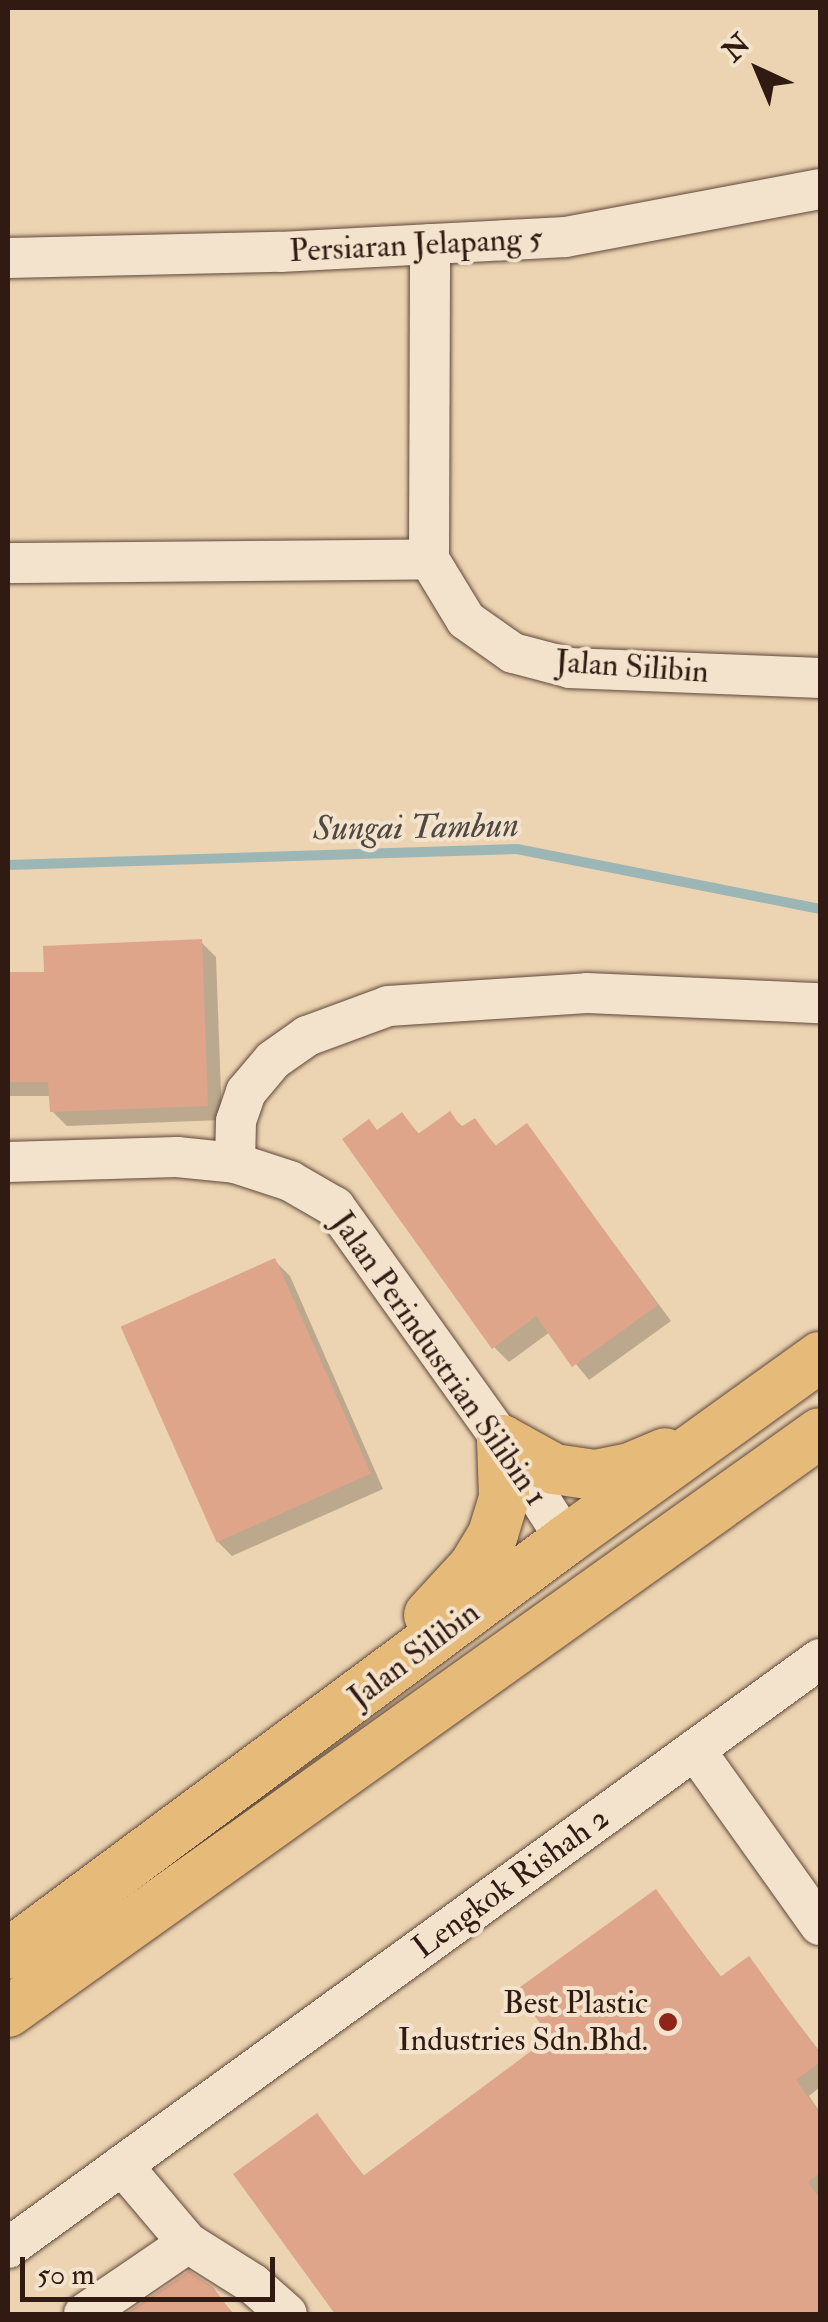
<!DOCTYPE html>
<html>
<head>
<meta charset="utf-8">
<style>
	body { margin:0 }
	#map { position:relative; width:828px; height:2322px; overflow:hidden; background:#ecd3b1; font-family:"IM FELL Double Pica",serif }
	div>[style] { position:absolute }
	.shadow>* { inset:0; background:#0003 }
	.stream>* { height:10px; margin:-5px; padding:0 5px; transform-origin:5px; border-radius:5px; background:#9cb6b5 }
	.building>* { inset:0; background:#dea58b; transform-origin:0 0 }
	.roads { filter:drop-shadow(0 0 2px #5f483a) drop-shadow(0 0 2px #5f483a) }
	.minor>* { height:40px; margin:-20px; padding:0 20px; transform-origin:20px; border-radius:20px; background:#f3e2cc }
	.major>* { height:50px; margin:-25px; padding:0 25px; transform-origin:25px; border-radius:25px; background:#e6ba78 }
	.dots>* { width:28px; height:28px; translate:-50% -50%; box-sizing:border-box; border:5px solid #f3e2cc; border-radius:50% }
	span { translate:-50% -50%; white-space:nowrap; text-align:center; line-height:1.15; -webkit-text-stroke:8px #f3e2cc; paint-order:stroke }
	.street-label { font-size:32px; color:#301a12 }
	.poi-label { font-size:32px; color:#301a12 }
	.right { translate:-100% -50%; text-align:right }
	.water-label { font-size:35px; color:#504943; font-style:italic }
	.frame { position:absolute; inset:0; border:10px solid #301a12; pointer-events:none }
	.north { position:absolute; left:708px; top:20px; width:100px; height:100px; -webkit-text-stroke:8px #f3e2cc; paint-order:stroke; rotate:316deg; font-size:28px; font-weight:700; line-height:40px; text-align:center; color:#301a12 }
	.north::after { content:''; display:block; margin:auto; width:35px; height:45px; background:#301a12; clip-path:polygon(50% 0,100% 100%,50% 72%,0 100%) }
	.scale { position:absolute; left:20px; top:2257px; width:255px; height:45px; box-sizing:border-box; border:5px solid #301a12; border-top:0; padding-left:12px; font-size:30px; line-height:35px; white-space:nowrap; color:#301a12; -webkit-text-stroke:8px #f3e2cc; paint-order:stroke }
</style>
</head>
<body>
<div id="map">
	<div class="shadow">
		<i style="clip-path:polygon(201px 942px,216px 957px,222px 1120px,67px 1126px,52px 1111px,52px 1096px,8px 1096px,8px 975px,47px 974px)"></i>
		<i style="clip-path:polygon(449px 1114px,464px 1128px,475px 1121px,497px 1147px,527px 1126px,671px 1321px,589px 1380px,550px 1332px,509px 1362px,494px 1347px,379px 1132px,402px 1115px,420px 1135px)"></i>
		<i style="clip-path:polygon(275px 1261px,290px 1276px,383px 1489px,232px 1556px,217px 1541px)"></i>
		<i style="clip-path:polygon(656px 1892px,722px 1978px,749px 1959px,820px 2052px,820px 2087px,809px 2096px,820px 2112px,820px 2314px,338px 2314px,236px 2174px,317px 2116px,365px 2177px,553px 2037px)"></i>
		<i style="clip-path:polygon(189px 2274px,211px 2289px,234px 2314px,130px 2314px)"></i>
	</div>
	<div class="stream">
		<i style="left:8px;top:865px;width:509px;rotate:-1.8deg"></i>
		<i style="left:517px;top:849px;width:309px;rotate:11.2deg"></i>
	</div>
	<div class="building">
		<i style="clip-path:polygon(202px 939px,208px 1106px,50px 1112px,48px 1082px,8px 1082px,8px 972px,44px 972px,43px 946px)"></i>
		<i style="clip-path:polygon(450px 1111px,461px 1127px,475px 1118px,495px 1146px,527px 1123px,658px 1305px,572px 1367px,536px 1316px,492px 1349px,342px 1139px,369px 1119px,377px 1130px,402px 1112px,418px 1134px)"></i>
		<i style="left:275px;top:1258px;width:236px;height:169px;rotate:66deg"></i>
		<i style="clip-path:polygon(656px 1889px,720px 1977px,749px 1956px,820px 2054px,820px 2062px,796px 2080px,820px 2114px,820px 2173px,808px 2182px,820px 2199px,820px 2314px,335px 2314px,233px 2174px,317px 2113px,363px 2176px,550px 2037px,516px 1990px)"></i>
		<i style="clip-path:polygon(189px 2271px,213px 2287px,233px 2314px,125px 2314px)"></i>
	</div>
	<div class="roads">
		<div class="minor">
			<i style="left:8px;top:258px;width:272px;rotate:-1.3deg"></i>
			<i style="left:280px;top:252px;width:286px;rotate:-3deg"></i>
			<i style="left:566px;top:237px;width:258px;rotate:-10.7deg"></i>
			<i style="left:429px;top:559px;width:71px;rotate:58.8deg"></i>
			<i style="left:466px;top:620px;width:57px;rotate:35.1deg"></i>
			<i style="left:513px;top:653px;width:59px;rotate:14.7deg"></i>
			<i style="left:570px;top:668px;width:250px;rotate:2.3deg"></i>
			<i style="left:429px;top:559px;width:315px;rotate:-89.8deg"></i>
			<i style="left:8px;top:563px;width:421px;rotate:-0.5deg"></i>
			<i style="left:8px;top:1162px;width:169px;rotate:-1.7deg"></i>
			<i style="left:177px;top:1157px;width:58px;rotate:5.9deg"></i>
			<i style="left:235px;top:1163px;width:58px;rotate:18.1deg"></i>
			<i style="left:290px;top:1181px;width:52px;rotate:30deg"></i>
			<i style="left:335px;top:1207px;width:287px;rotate:54.4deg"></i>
			<i style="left:502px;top:1440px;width:119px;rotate:57.4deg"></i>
			<i style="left:235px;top:1163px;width:42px;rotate:-88.6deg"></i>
			<i style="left:236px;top:1121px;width:31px;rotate:-71deg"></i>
			<i style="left:246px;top:1092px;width:42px;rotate:-49.8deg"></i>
			<i style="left:273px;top:1060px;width:42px;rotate:-35.2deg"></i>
			<i style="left:307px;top:1036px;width:86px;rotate:-20.3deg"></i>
			<i style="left:388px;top:1006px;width:199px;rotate:-3.7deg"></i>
			<i style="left:587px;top:993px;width:233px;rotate:2.5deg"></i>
			<i style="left:695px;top:1750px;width:215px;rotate:54.5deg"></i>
			<i style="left:122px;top:2165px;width:102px;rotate:49.8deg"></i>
			<i style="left:188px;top:2243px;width:77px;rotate:32.2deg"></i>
			<i style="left:253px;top:2284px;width:45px;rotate:41.4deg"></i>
			<i style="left:8px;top:2248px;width:1003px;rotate:-35.96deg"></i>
			<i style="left:84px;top:2314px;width:126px;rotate:-34.3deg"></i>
		</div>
		<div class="major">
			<i style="left:502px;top:1440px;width:60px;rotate:29.1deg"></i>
			<i style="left:554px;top:1469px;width:41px;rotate:8.3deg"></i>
			<i style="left:595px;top:1475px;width:36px;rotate:-11deg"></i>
			<i style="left:630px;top:1468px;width:38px;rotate:-23deg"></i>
			<i style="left:429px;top:1615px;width:67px;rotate:-47.4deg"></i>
			<i style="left:474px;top:1566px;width:37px;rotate:-59deg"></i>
			<i style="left:493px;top:1534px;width:39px;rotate:-73deg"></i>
			<i style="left:504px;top:1497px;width:57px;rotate:-92deg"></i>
			<i style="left:8px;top:1954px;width:695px;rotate:-36.57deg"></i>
			<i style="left:566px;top:1540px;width:313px;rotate:-35.8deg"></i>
			<i style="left:8px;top:2012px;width:997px;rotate:-35.49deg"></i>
		</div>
	</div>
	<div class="dots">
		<i style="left:668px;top:2022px;background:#8f2418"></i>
	</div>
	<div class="street-label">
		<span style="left:416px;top:245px;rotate:-3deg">Persiaran Jelapang 5</span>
		<span style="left:632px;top:667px;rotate:4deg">Jalan Silibin</span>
		<span style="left:439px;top:1359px;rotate:55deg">Jalan Perindustrian Silibin 1</span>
		<span style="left:414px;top:1655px;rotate:-37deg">Jalan Silibin</span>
		<span style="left:511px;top:1883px;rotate:-36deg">Lengkok Rishah 2</span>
	</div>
	<div class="poi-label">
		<span class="right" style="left:648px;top:2022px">Best Plastic<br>Industries Sdn.Bhd.</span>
	</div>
	<div class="water-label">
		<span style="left:416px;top:827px;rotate:-1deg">Sungai Tambun</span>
	</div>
	<div class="frame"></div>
	<div class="north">N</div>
	<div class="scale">50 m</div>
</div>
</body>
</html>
